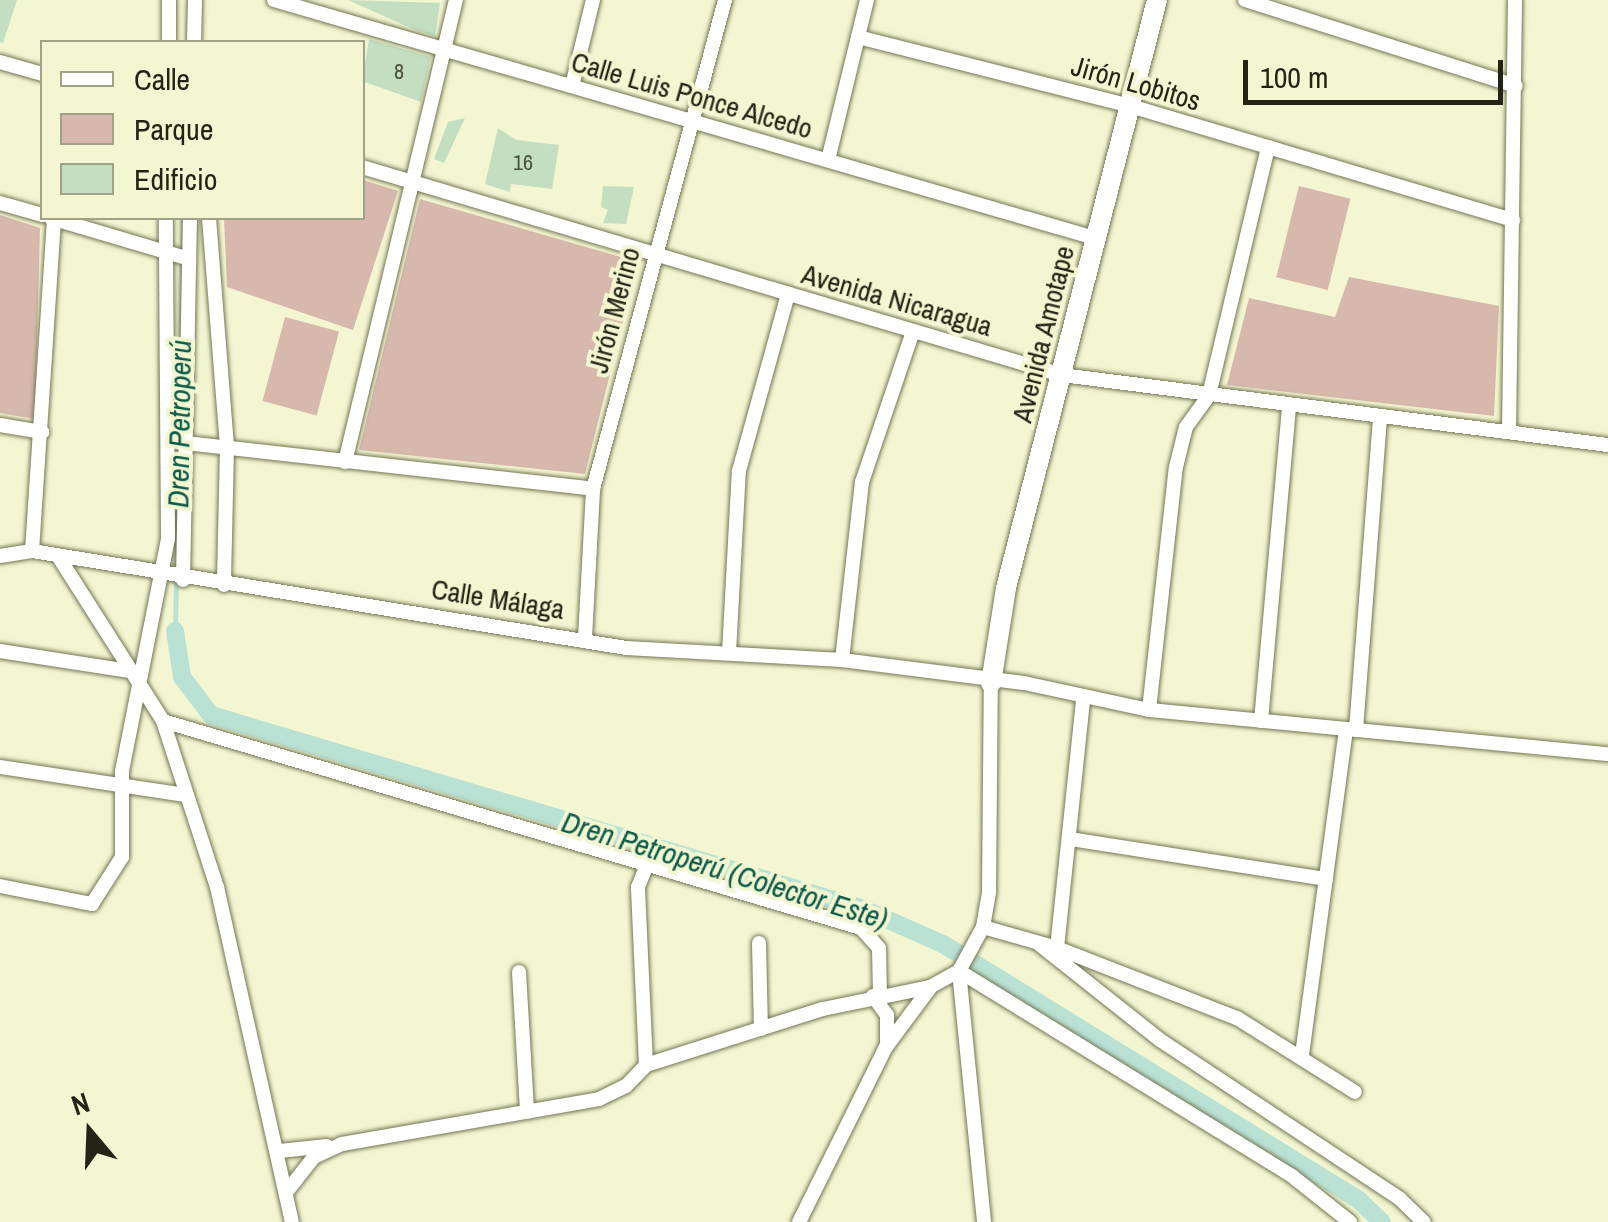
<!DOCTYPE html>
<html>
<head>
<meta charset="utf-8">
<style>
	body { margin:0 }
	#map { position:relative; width:1608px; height:1222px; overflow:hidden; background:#f3f6d0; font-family:"Archivo Narrow",sans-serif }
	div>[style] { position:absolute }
	.green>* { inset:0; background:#d6b9ac; transform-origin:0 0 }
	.stream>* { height:5px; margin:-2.5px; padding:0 2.5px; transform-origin:2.5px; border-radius:2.5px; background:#b9e2d5 }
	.canal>* { height:18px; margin:-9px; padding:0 9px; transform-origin:9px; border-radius:9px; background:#b9e2d5 }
	.building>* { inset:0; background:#c3dec0 }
	.roads { filter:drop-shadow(0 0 2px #747654) drop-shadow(0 0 2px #747654) }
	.street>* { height:14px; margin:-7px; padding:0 7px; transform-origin:7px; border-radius:7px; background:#fff }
	.secondary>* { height:20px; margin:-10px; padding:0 10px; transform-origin:10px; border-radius:10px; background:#fff }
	span { translate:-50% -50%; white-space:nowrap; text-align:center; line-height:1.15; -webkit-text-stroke:8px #f3f6d0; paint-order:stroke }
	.number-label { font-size:22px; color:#4b5240 }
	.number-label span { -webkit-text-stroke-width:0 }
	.street-label { font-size:28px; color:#232416 }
	.water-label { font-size:30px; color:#0a5a4a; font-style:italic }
	.legend { position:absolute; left:40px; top:40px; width:325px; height:180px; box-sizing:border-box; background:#f3f6d0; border:2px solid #a0a286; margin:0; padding:12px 18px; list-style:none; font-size:30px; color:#232416 }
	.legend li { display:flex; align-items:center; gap:20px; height:50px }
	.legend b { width:50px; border:2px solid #a0a286 }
	.north { position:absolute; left:40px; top:1082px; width:100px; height:100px; -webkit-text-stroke:8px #f3f6d0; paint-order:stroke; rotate:341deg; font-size:28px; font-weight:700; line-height:40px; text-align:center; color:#232416 }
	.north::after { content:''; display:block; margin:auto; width:35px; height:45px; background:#232416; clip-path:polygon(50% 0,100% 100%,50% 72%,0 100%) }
	.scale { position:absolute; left:1243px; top:60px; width:260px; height:45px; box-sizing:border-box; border:5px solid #232416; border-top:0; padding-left:12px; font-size:30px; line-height:35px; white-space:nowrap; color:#232416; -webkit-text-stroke:8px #f3f6d0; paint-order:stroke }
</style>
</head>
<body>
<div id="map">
	<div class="green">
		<i style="clip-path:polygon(363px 180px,398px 191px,353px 330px,227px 287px,224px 218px,362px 218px)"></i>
		<i style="left:1299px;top:186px;width:53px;height:94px;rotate:14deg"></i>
		<i style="clip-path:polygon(420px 199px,638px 262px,585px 474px,359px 450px)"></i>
		<i style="clip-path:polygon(0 215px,40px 228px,35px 419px,0 413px)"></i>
		<i style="clip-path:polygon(1349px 277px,1499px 306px,1494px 416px,1227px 385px,1249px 298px,1335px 317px)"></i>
		<i style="left:285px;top:317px;width:56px;height:87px;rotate:15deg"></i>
	</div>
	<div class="stream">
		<i style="left:175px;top:631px;width:413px;rotate:-88.9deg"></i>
	</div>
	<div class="canal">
		<i style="left:175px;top:631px;width:47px;rotate:81.3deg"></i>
		<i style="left:182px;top:677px;width:48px;rotate:52.7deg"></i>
		<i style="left:211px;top:715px;width:678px;rotate:16.54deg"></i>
		<i style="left:861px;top:908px;width:90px;rotate:23.7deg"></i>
		<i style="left:943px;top:944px;width:490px;rotate:31.6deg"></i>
		<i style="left:1360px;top:1201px;width:30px;rotate:44deg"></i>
	</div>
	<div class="building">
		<i style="clip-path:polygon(0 0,17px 0,3px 43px,0 42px)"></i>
		<i style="clip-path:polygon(348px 0,440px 3px,435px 36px,415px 30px)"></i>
		<i style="clip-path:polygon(369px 39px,431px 57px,421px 102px,362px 81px)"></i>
		<i style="clip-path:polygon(465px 118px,444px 163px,434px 159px,448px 122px)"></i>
		<i style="clip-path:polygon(498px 128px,516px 140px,559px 145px,552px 189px,511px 184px,510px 192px,485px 184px)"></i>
		<i style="clip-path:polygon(603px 186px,634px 187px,626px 224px,603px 223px,608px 210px,601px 207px)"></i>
	</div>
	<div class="roads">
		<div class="street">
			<i style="left:274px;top:0;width:855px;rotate:16.17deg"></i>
			<i style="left:1245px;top:0;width:284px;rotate:17.6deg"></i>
			<i style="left:858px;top:37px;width:277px;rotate:14.2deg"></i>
			<i style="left:1127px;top:105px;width:403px;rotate:16.6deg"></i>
			<i style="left:169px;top:42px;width:42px;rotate:-90deg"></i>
			<i style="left:194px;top:42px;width:42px;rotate:-88.6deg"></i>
			<i style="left:0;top:62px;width:44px;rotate:15.9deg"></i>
			<i style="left:572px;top:86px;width:89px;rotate:-76.3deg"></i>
			<i style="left:828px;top:160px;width:165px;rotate:-76.3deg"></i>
			<i style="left:362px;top:167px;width:730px;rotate:16.55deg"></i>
			<i style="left:1062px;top:375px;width:550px;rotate:7.31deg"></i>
			<i style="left:0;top:203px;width:44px;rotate:15.9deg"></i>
			<i style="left:51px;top:218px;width:144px;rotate:16.5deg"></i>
			<i style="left:209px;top:218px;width:231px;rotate:85.5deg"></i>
			<i style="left:227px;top:448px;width:137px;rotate:91.3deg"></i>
			<i style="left:0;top:425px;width:43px;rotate:9.5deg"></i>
			<i style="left:1509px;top:432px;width:432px;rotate:-89.2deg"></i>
			<i style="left:186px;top:443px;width:410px;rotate:6.4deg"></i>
			<i style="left:345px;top:462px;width:475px;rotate:-76.5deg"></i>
			<i style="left:32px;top:551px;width:334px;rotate:-86.2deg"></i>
			<i style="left:0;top:556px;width:32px;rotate:-9deg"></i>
			<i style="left:32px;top:551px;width:602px;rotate:9.27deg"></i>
			<i style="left:626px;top:648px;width:216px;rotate:3.2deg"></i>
			<i style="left:842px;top:660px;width:183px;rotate:7.2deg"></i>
			<i style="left:1024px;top:683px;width:128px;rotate:12.2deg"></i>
			<i style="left:1149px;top:710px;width:461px;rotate:5.5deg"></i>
			<i style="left:58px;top:556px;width:196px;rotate:57.5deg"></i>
			<i style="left:163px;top:721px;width:175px;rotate:72deg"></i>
			<i style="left:217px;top:887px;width:343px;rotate:77.4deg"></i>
			<i style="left:183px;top:580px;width:362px;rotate:-88.9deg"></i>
			<i style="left:585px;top:638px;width:149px;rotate:-86.9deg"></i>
			<i style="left:593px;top:489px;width:507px;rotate:-74.89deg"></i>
			<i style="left:0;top:651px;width:138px;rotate:8.8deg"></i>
			<i style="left:729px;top:653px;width:182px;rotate:-86.9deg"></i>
			<i style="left:739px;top:471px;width:184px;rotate:-74.5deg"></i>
			<i style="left:842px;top:660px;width:179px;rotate:-83.6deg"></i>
			<i style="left:862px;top:482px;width:159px;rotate:-71.3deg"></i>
			<i style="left:1149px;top:710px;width:244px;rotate:-83.7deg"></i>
			<i style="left:1176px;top:467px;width:41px;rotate:-76deg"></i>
			<i style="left:1186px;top:427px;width:39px;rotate:-54deg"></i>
			<i style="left:1209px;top:395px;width:255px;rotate:-76.6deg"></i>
			<i style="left:163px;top:721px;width:728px;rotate:16.52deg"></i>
			<i style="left:861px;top:928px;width:27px;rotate:48deg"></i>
			<i style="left:879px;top:948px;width:46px;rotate:88.8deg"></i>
			<i style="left:1261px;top:721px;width:317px;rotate:-84.9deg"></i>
			<i style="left:1356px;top:730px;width:315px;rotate:-85.6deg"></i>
			<i style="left:0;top:767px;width:187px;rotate:8.6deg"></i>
			<i style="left:1070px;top:839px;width:259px;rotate:8.9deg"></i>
			<i style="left:0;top:886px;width:94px;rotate:11.1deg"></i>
			<i style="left:92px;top:904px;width:56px;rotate:-57.4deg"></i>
			<i style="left:122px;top:857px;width:86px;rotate:-90deg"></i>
			<i style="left:122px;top:771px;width:237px;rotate:-78.8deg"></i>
			<i style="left:168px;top:538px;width:320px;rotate:-90.4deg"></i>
			<i style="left:983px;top:927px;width:77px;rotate:15.8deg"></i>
			<i style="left:1057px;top:948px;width:193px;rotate:21.3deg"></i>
			<i style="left:1237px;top:1018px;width:139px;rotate:32.1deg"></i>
			<i style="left:759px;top:943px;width:86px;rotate:88.7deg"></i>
			<i style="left:1039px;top:944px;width:154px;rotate:38.4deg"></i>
			<i style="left:1160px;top:1040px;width:288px;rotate:33.5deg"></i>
			<i style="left:1400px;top:1199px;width:33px;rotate:44deg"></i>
			<i style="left:1057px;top:948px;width:250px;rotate:-84deg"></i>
			<i style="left:959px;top:971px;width:391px;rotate:31.6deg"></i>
			<i style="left:1292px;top:1176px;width:74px;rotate:38.4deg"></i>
			<i style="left:959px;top:971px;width:252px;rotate:84.3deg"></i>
			<i style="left:519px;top:972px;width:140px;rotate:86.7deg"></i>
			<i style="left:873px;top:996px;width:24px;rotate:54deg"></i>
			<i style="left:887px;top:1015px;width:26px;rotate:90deg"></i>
			<i style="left:1302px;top:1055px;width:329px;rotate:-82.3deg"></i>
			<i style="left:646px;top:1065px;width:178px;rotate:-92.6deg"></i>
			<i style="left:638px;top:887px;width:27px;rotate:-68deg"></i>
			<i style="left:280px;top:1151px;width:47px;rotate:-6.1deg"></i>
			<i style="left:288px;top:1190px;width:42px;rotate:-51.8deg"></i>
			<i style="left:314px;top:1157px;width:31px;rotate:-25deg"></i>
			<i style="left:342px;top:1144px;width:261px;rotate:-9.9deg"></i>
			<i style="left:599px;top:1099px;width:30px;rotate:-26deg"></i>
			<i style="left:626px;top:1086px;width:29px;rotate:-46deg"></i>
			<i style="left:646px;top:1065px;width:186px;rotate:-17.6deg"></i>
			<i style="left:823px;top:1009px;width:109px;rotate:-11.6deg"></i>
			<i style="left:930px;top:987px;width:33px;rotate:-29deg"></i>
			<i style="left:959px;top:971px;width:50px;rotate:-61.4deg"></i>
			<i style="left:983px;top:927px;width:36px;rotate:-80deg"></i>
			<i style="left:989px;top:892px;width:209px;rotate:-89.5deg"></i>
			<i style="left:799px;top:1222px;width:195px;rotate:-63.6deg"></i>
			<i style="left:886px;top:1047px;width:74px;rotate:-53.3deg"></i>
		</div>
		<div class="secondary">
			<i style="left:991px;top:683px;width:96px;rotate:-81deg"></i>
			<i style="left:1006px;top:588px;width:607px;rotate:-75.6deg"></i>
		</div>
	</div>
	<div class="number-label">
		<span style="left:399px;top:72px">8</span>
		<span style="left:523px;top:163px">16</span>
	</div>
	<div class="street-label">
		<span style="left:1136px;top:83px;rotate:16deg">Jirón Lobitos</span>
		<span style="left:692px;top:95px;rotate:16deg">Calle Luis Ponce Alcedo</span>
		<span style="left:897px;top:300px;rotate:16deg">Avenida Nicaragua</span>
		<span style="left:614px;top:310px;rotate:-75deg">Jirón Merino</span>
		<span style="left:1043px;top:334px;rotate:-76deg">Avenida Amotape</span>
		<span style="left:498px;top:599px;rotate:9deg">Calle Málaga</span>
	</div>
	<div class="water-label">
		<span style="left:179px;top:424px;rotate:-89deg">Dren Petroperú</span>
		<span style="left:725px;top:870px;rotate:17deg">Dren Petroperú (Colector Este)</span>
	</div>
	<ul class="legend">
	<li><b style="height:12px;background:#fff"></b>Calle</li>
	<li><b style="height:28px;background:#d6b9ac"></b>Parque</li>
	<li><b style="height:28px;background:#c3dec0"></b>Edificio</li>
	</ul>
	<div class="north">N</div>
	<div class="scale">100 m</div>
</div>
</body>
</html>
